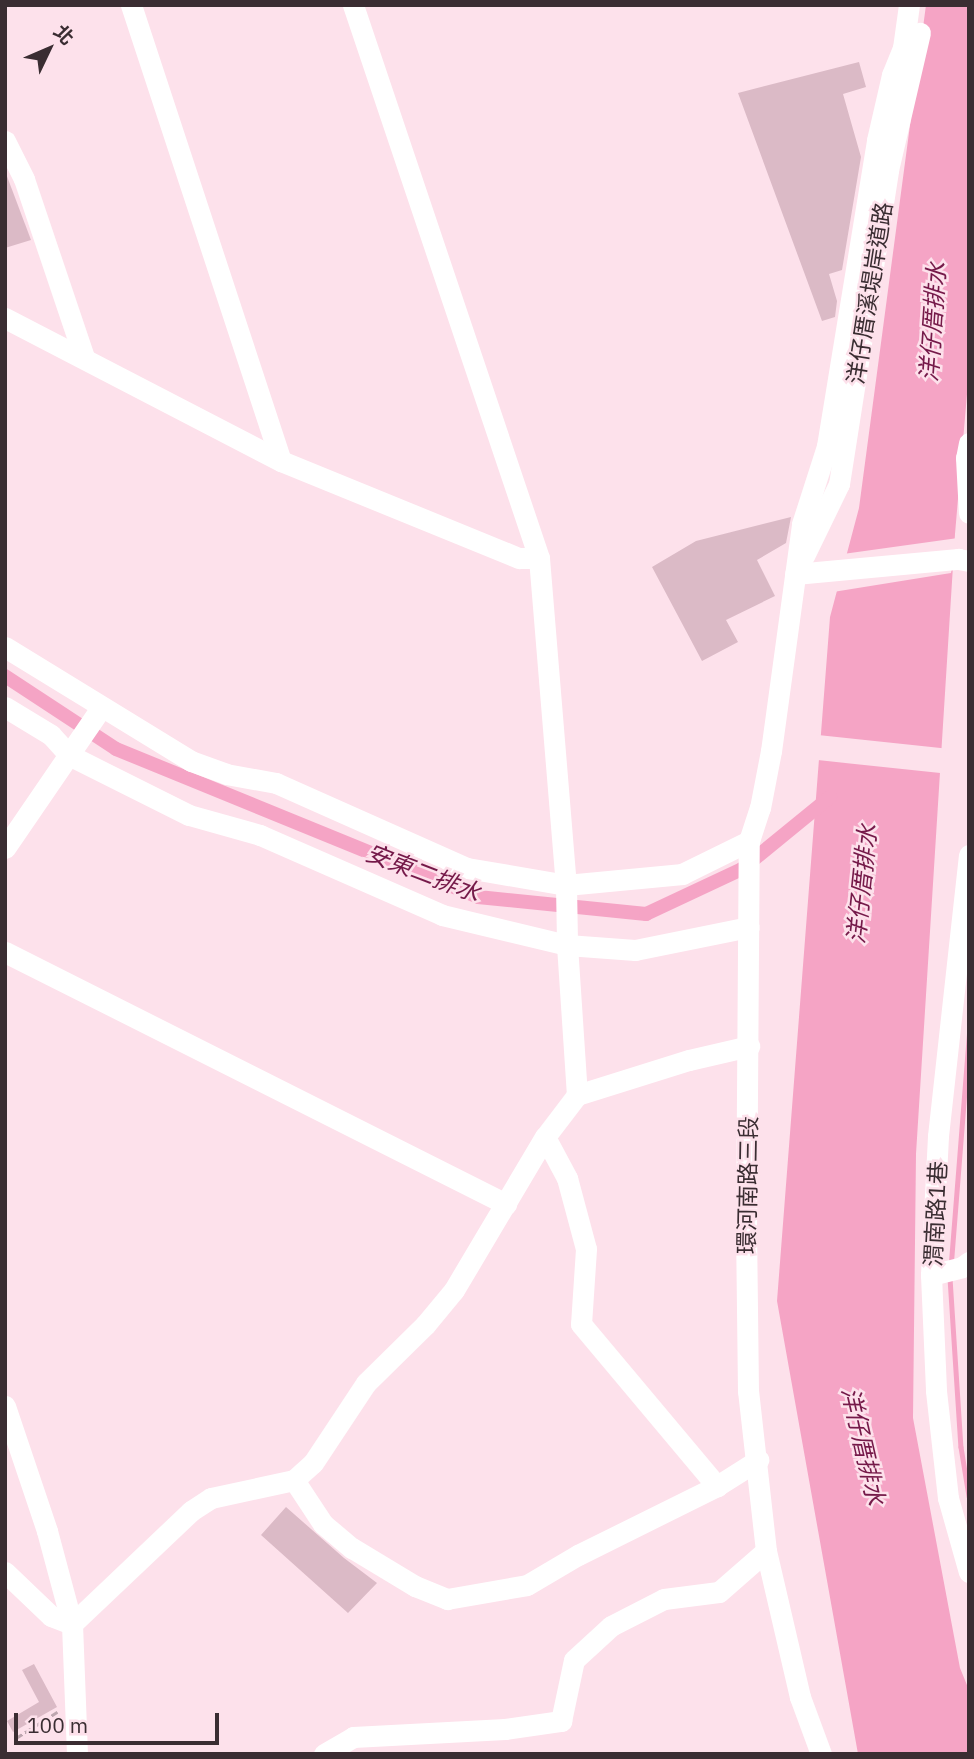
<!DOCTYPE html>
<html>
<head>
<meta charset="utf-8">
<style>
	body { margin:0 }
	#map { position:relative; width:974px; height:1759px; overflow:hidden; background:#fde1eb; font-family:"IBM Plex Sans","Noto Sans TC",sans-serif }
	div>[style] { position:absolute }
	.water>* { inset:0; background:#f5a4c5 }
	.pier>* { inset:0; background:#fde1eb; transform-origin:0 0 }
	.stream>* { height:4.5px; margin:-2.25px; padding:0 2.25px; transform-origin:2.25px; border-radius:2.25px; background:#f5a4c5 }
	.canal>* { height:14px; margin:-7px; padding:0 7px; transform-origin:7px; border-radius:7px; background:#f5a4c5 }
	.building>* { inset:0; background:#dbbac6 }
	.path>* { height:2.5px; margin-top:-1.25px; transform-origin:0; background:repeating-linear-gradient(90deg,#bda6af 0 7px,transparent 0 10.5px) }
	.minor>* { height:21px; margin:-10.5px; padding:0 10.5px; transform-origin:10.5px; border-radius:10.5px; background:#fff }
	span { translate:-50% -50%; white-space:nowrap; text-align:center; line-height:1.15; -webkit-text-stroke:5px #fde1eb; paint-order:stroke }
	.street-label { font-size:23px; color:#3a2d32 }
	.water-label { font-size:24px; color:#751949; font-style:italic }
	.frame { position:absolute; inset:0; border:7px solid #3a2d32; pointer-events:none }
	.north { position:absolute; left:14px; top:14px; width:70px; height:70px; -webkit-text-stroke:5px #fde1eb; paint-order:stroke; rotate:46deg; font-size:19px; font-weight:700; line-height:28px; text-align:center; color:#3a2d32 }
	.north::after { content:''; display:block; margin:auto; width:24px; height:32px; background:#3a2d32; clip-path:polygon(50% 0,100% 100%,50% 72%,0 100%) }
	.scale { position:absolute; left:14px; top:1713px; width:205px; height:32px; box-sizing:border-box; border:4px solid #3a2d32; border-top:0; padding-left:9px; font-size:21px; line-height:24px; white-space:nowrap; color:#3a2d32; -webkit-text-stroke:5px #fde1eb; paint-order:stroke }
</style>
</head>
<body>
<div id="map">
	<div class="water">
		<i style="clip-path:polygon(926px 5px,969px 5px,969px 371px,955px 534px,916px 1154px,913px 1418px,960px 1668px,969px 1690px,969px 1754px,858px 1754px,777px 1301px,830px 617px,859px 508px)"></i>
	</div>
	<div class="pier">
		<i style="clip-path:polygon(958px 538px,951px 573px,833px 592px,843px 554px)"></i>
		<i style="left:818px;top:735px;width:128px;height:25px;rotate:6deg"></i>
	</div>
	<div class="stream">
		<i style="left:951px;top:1262px;width:230px;rotate:-85.5deg"></i>
		<i style="left:950px;top:1278px;width:169px;rotate:86.3deg"></i>
		<i style="left:961px;top:1447px;width:50px;rotate:80.7deg"></i>
	</div>
	<div class="canal">
		<i style="left:5px;top:676px;width:133px;rotate:33.3deg"></i>
		<i style="left:116px;top:749px;width:391px;rotate:22.2deg"></i>
		<i style="left:478px;top:897px;width:169px;rotate:5.8deg"></i>
		<i style="left:646px;top:914px;width:106px;rotate:-25.1deg"></i>
		<i style="left:742px;top:869px;width:114px;rotate:-39.3deg"></i>
	</div>
	<div class="building">
		<i style="clip-path:polygon(859px 62px,866px 87px,843px 94px,861px 157px,842px 270px,829px 274px,837px 301px,835px 317px,822px 321px,738px 93px)"></i>
		<i style="clip-path:polygon(5px 171px,31px 240px,5px 248px)"></i>
		<i style="clip-path:polygon(791px 517px,786px 543px,757px 560px,775px 596px,726px 620px,738px 642px,702px 661px,652px 567px,696px 541px)"></i>
		<i style="clip-path:polygon(286px 1507px,344px 1558px,377px 1583px,348px 1613px,261px 1535px)"></i>
		<i style="clip-path:polygon(34px 1664px,57px 1707px,13px 1732px,7px 1721px,39px 1702px,22px 1670px)"></i>
	</div>
	<div class="path">
		<i style="left:16px;top:1738px;width:49px;rotate:-32.4deg"></i>
	</div>
	<div class="minor">
		<i style="left:131px;top:5px;width:480px;rotate:71.8deg"></i>
		<i style="left:353px;top:5px;width:583px;rotate:71.41deg"></i>
		<i style="left:539px;top:558px;width:328px;rotate:85.3deg"></i>
		<i style="left:566px;top:885px;width:60px;rotate:89deg"></i>
		<i style="left:567px;top:945px;width:150px;rotate:86.2deg"></i>
		<i style="left:5px;top:141px;width:42px;rotate:63.4deg"></i>
		<i style="left:24px;top:179px;width:188px;rotate:71.4deg"></i>
		<i style="left:5px;top:318px;width:311px;rotate:27.4deg"></i>
		<i style="left:281px;top:461px;width:257px;rotate:22.2deg"></i>
		<i style="left:519px;top:558px;width:20px"></i>
		<i style="left:969px;top:443px;width:15px;rotate:101deg"></i>
		<i style="left:966px;top:458px;width:55px;rotate:86.9deg"></i>
		<i style="left:804px;top:556px;width:80px;rotate:-64.1deg"></i>
		<i style="left:839px;top:484px;width:318px;rotate:-81.1deg"></i>
		<i style="left:888px;top:170px;width:141px;rotate:-76.9deg"></i>
		<i style="left:795px;top:574px;width:164px;rotate:-5.3deg"></i>
		<i style="left:958px;top:559px;width:11px;rotate:10deg"></i>
		<i style="left:5px;top:647px;width:218px;rotate:31.5deg"></i>
		<i style="left:191px;top:761px;width:37px;rotate:20deg"></i>
		<i style="left:226px;top:774px;width:51px;rotate:10.2deg"></i>
		<i style="left:276px;top:783px;width:209px;rotate:24deg"></i>
		<i style="left:467px;top:868px;width:100px;rotate:9.7deg"></i>
		<i style="left:566px;top:885px;width:117px;rotate:-5.4deg"></i>
		<i style="left:682px;top:874px;width:75px;rotate:-26.2deg"></i>
		<i style="left:5px;top:707px;width:54px;rotate:31.3deg"></i>
		<i style="left:51px;top:735px;width:27px;rotate:48deg"></i>
		<i style="left:69px;top:755px;width:134px;rotate:26.6deg"></i>
		<i style="left:189px;top:815px;width:74px;rotate:15.7deg"></i>
		<i style="left:260px;top:835px;width:199px;rotate:23.7deg"></i>
		<i style="left:442px;top:915px;width:129px;rotate:13.5deg"></i>
		<i style="left:567px;top:945px;width:68px;rotate:4.2deg"></i>
		<i style="left:635px;top:950px;width:116px;rotate:-11.4deg"></i>
		<i style="left:5px;top:848px;width:170px;rotate:-55.6deg"></i>
		<i style="left:969px;top:855px;width:283px;rotate:96.3deg"></i>
		<i style="left:938px;top:1136px;width:139px;rotate:92.9deg"></i>
		<i style="left:931px;top:1275px;width:116px;rotate:87.5deg"></i>
		<i style="left:936px;top:1391px;width:108px;rotate:83.6deg"></i>
		<i style="left:948px;top:1498px;width:77px;rotate:74.2deg"></i>
		<i style="left:5px;top:952px;width:561px;rotate:26.7deg"></i>
		<i style="left:545px;top:1137px;width:47px;rotate:61.8deg"></i>
		<i style="left:567px;top:1178px;width:73px;rotate:75deg"></i>
		<i style="left:586px;top:1249px;width:75px;rotate:93.8deg"></i>
		<i style="left:581px;top:1324px;width:212px;rotate:50deg"></i>
		<i style="left:931px;top:1275px;width:32px;rotate:-14deg"></i>
		<i style="left:962px;top:1267px;width:9px;rotate:-36deg"></i>
		<i style="left:5px;top:1406px;width:132px;rotate:71.4deg"></i>
		<i style="left:47px;top:1531px;width:96px;rotate:75deg"></i>
		<i style="left:72px;top:1624px;width:130px;rotate:87.8deg"></i>
		<i style="left:294px;top:1480px;width:53px;rotate:56.6deg"></i>
		<i style="left:323px;top:1524px;width:38px;rotate:40deg"></i>
		<i style="left:352px;top:1548px;width:74px;rotate:31.1deg"></i>
		<i style="left:415px;top:1586px;width:35px;rotate:22deg"></i>
		<i style="left:447px;top:1599px;width:81px;rotate:-9.9deg"></i>
		<i style="left:527px;top:1585px;width:59px;rotate:-30.5deg"></i>
		<i style="left:578px;top:1555px;width:155px;rotate:-26.4deg"></i>
		<i style="left:717px;top:1486px;width:49px;rotate:-32.4deg"></i>
		<i style="left:5px;top:1572px;width:64px;rotate:43.7deg"></i>
		<i style="left:51px;top:1616px;width:22px;rotate:21deg"></i>
		<i style="left:72px;top:1624px;width:164px;rotate:-43.5deg"></i>
		<i style="left:191px;top:1511px;width:24px;rotate:-33deg"></i>
		<i style="left:211px;top:1498px;width:85px;rotate:-12.2deg"></i>
		<i style="left:294px;top:1480px;width:25px;rotate:-42deg"></i>
		<i style="left:313px;top:1463px;width:96px;rotate:-56.5deg"></i>
		<i style="left:366px;top:1383px;width:83px;rotate:-44.5deg"></i>
		<i style="left:425px;top:1325px;width:45px;rotate:-50.4deg"></i>
		<i style="left:454px;top:1290px;width:178px;rotate:-59.3deg"></i>
		<i style="left:545px;top:1137px;width:53px;rotate:-52.7deg"></i>
		<i style="left:577px;top:1095px;width:117px;rotate:-17.4deg"></i>
		<i style="left:689px;top:1060px;width:62px;rotate:-13.1deg"></i>
		<i style="left:324px;top:1754px;width:34px;rotate:-30deg"></i>
		<i style="left:353px;top:1737px;width:152px;rotate:-3deg"></i>
		<i style="left:505px;top:1729px;width:57px;rotate:-8.1deg"></i>
		<i style="left:561px;top:1721px;width:62px;rotate:-78deg"></i>
		<i style="left:574px;top:1660px;width:50px;rotate:-42.6deg"></i>
		<i style="left:611px;top:1626px;width:59px;rotate:-27deg"></i>
		<i style="left:664px;top:1599px;width:55px;rotate:-7.3deg"></i>
		<i style="left:719px;top:1592px;width:62px;rotate:-41.1deg"></i>
		<i style="left:821px;top:1754px;width:61px;rotate:-110.2deg"></i>
		<i style="left:800px;top:1697px;width:150px;rotate:-103.1deg"></i>
		<i style="left:766px;top:1551px;width:161px;rotate:-96.4deg"></i>
		<i style="left:748px;top:1391px;width:153px;rotate:-90.7deg"></i>
		<i style="left:746px;top:1238px;width:397px;rotate:-89.6deg"></i>
		<i style="left:749px;top:841px;width:35px;rotate:-72deg"></i>
		<i style="left:760px;top:808px;width:58px;rotate:-79.1deg"></i>
		<i style="left:771px;top:751px;width:229px;rotate:-82.2deg"></i>
		<i style="left:802px;top:524px;width:82px;rotate:-72.2deg"></i>
		<i style="left:827px;top:446px;width:310px;rotate:-80.7deg"></i>
		<i style="left:877px;top:140px;width:67px;rotate:-77deg"></i>
		<i style="left:892px;top:75px;width:29px;rotate:-68deg"></i>
		<i style="left:903px;top:48px;width:43px;rotate:-82.1deg"></i>
	</div>
	<div class="street-label">
		<span style="left:869px;top:293px;rotate:-81deg">洋仔厝溪堤岸道路</span>
		<span style="left:747px;top:1185px;rotate:-89deg">環河南路三段</span>
		<span style="left:935px;top:1214px;rotate:-87deg">渭南路1巷</span>
	</div>
	<div class="water-label">
		<span style="left:933px;top:322px;rotate:-86deg">洋仔厝排水</span>
		<span style="left:423px;top:873px;rotate:21deg">安東二排水</span>
		<span style="left:862px;top:884px;rotate:-84deg">洋仔厝排水</span>
		<span style="left:863px;top:1446px;rotate:77deg">洋仔厝排水</span>
	</div>
	<div class="frame"></div>
	<div class="north">北</div>
	<div class="scale">100 m</div>
</div>
</body>
</html>
